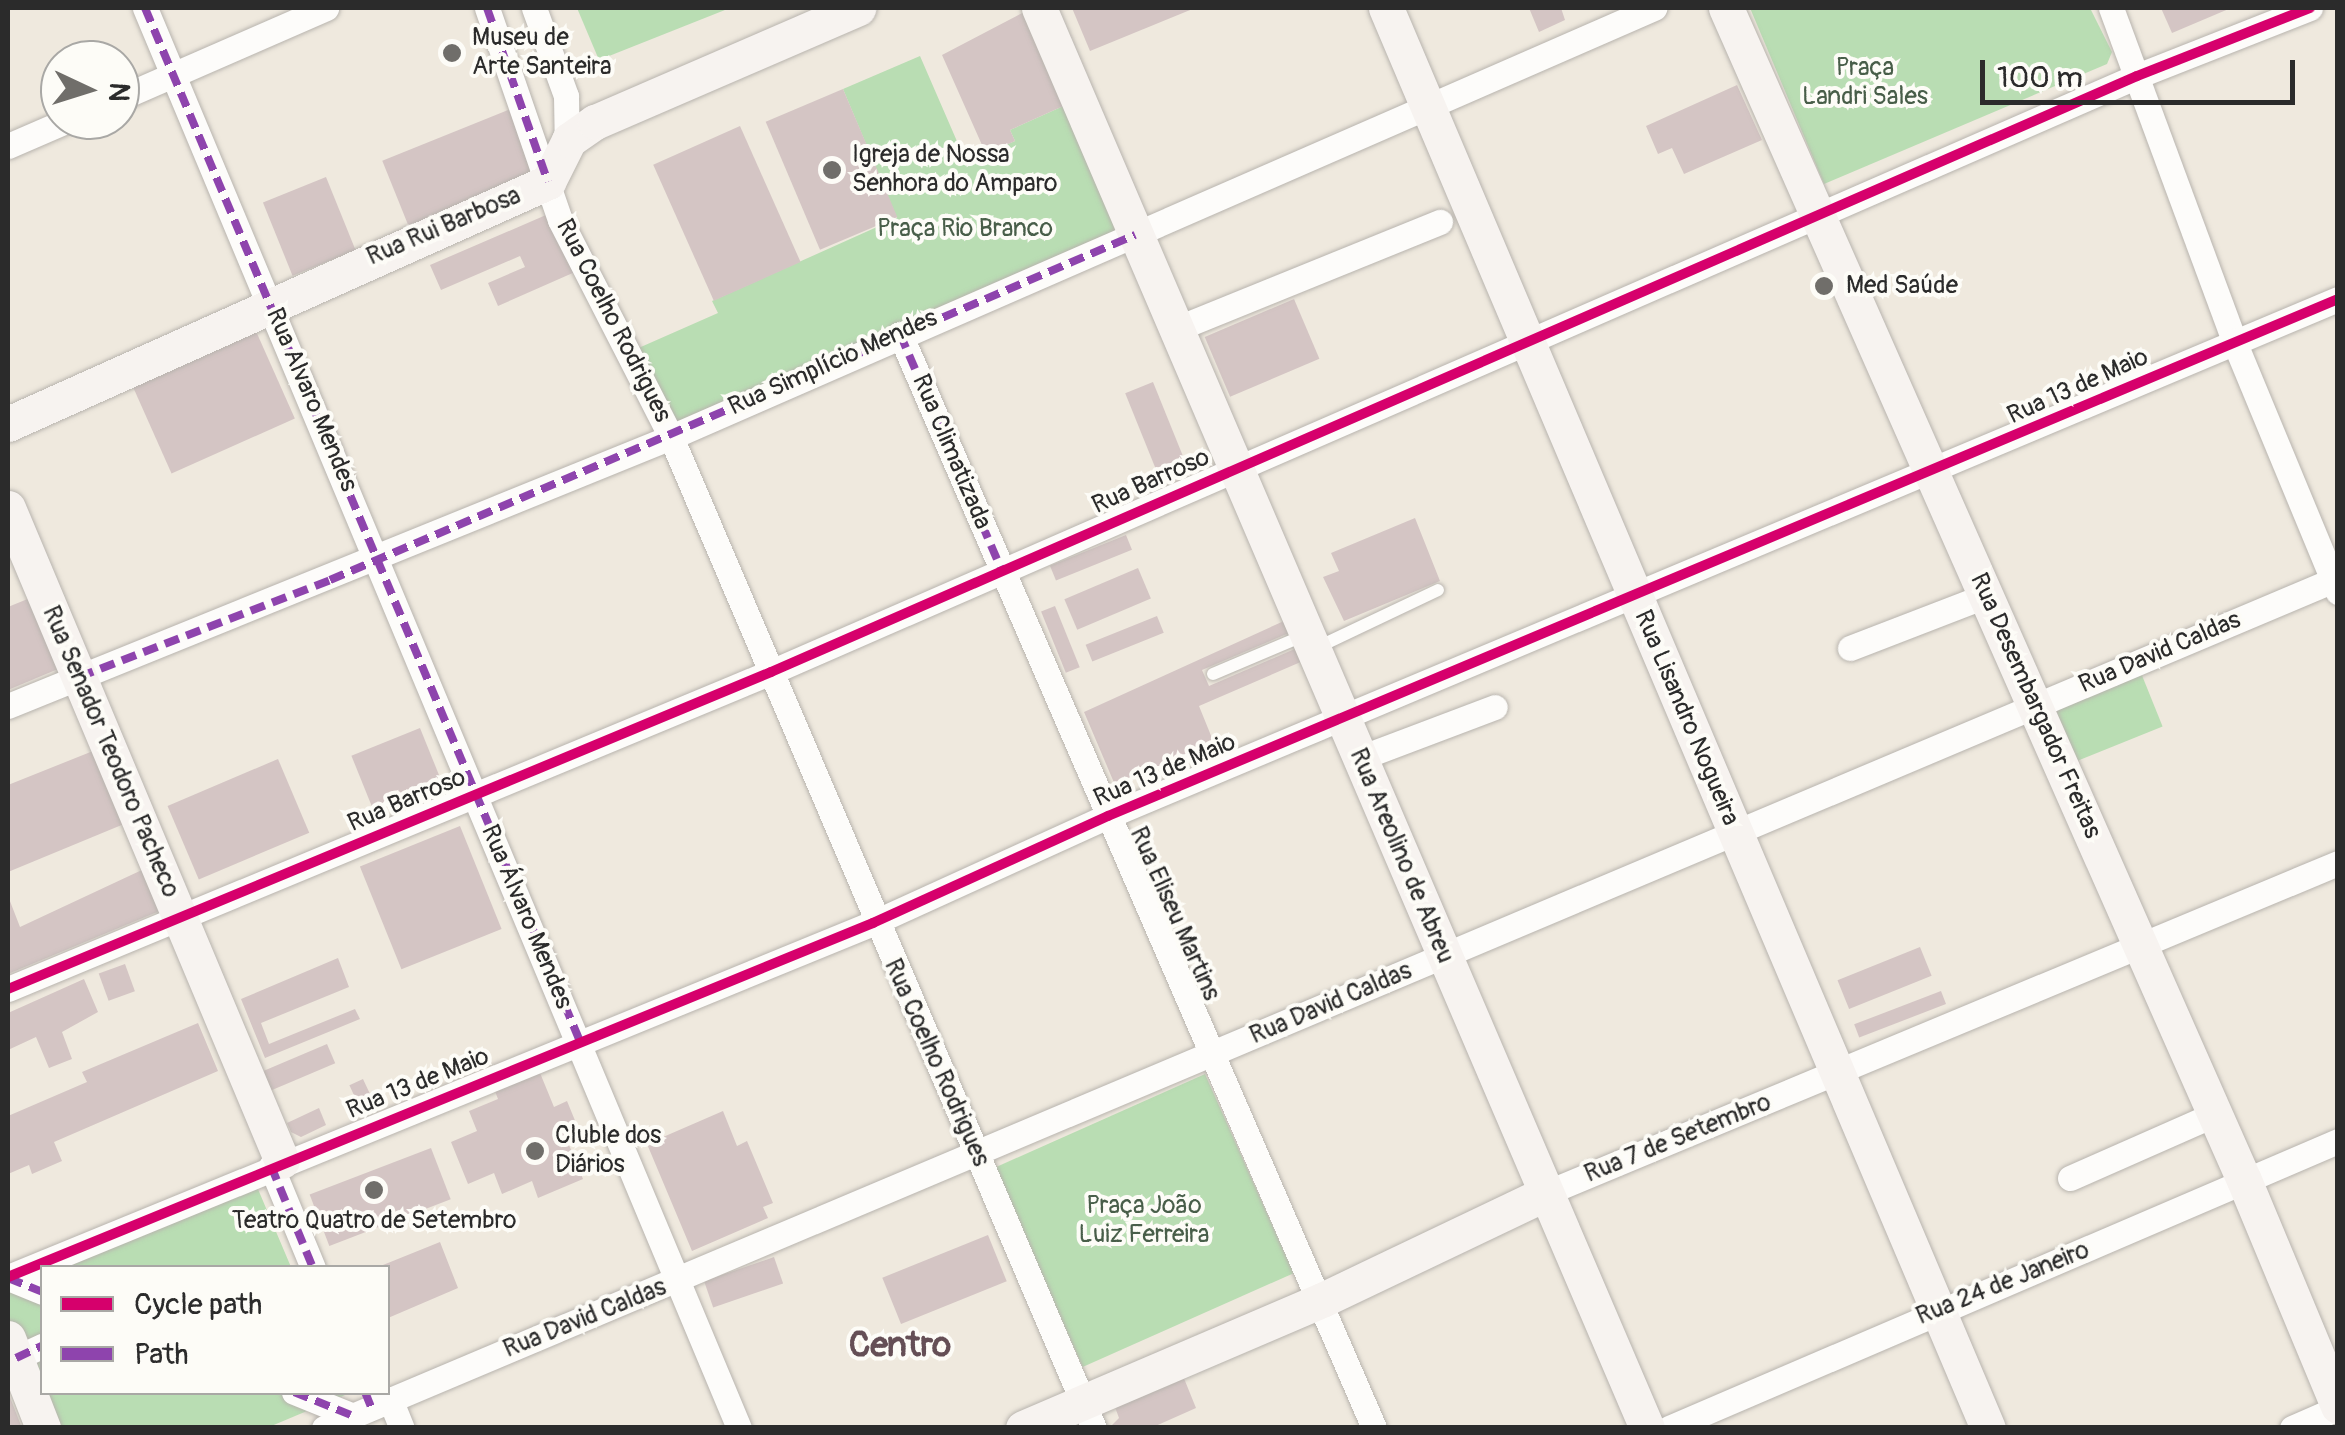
<!DOCTYPE html>
<html>
<head>
<meta charset="utf-8">
<style>
	body { margin:0 }
	#map { position:relative; width:2345px; height:1435px; overflow:hidden; background:#efe9de; font-family:Pangolin,sans-serif }
	div>[style] { position:absolute }
	.green>* { inset:0; background:#b9ddb3; transform-origin:0 0 }
	.building>* { inset:0; background:#d4c5c4; transform-origin:0 0 }
	.roads { filter:drop-shadow(0 0 2px #b8b4ae) drop-shadow(0 0 2px #b8b4ae) }
	.lane>* { height:12px; margin:-6px; padding:0 6px; transform-origin:6px; border-radius:6px; background:#fdfcfa }
	.street>* { height:25px; margin:-12.5px; padding:0 12.5px; transform-origin:12.5px; border-radius:12.5px; background:#fdfcfa }
	.secondary>* { height:35px; margin:-17.5px; padding:0 17.5px; transform-origin:17.5px; border-radius:17.5px; background:#f7f3f0 }
	.quiet>* { height:8px; margin-top:-4px; transform-origin:0; background:repeating-linear-gradient(90deg,#8e44ad 0 15px,transparent 0 23px) }
	.cycleway>* { height:10px; margin:-5px; padding:0 5px; transform-origin:5px; border-radius:5px; background:#d6006c }
	.dots>* { width:28px; height:28px; translate:-50% -50%; box-sizing:border-box; border:5px solid #fdfcf7; border-radius:50% }
	span { translate:-50% -50%; white-space:nowrap; text-align:center; line-height:1.15; -webkit-text-stroke:8px #fdfcf7; paint-order:stroke }
	.poi-label { font-size:25px; color:#2b2b2b }
	.left { translate:0 -50%; text-align:left }
	.park-label { font-size:25px; color:#485e49 }
	.street-label { font-size:25px; color:#2b2b2b }
	.district-label { font-size:35px; color:#654f56; font-weight:700 }
	.frame { position:absolute; inset:0; border:10px solid #2b2b2b; pointer-events:none }
	.legend { position:absolute; left:40px; top:1265px; width:350px; height:130px; box-sizing:border-box; background:#fdfcf7; border:2px solid #a9a8a5; margin:0; padding:12px 18px; list-style:none; font-size:30px; color:#2b2b2b }
	.legend li { display:flex; align-items:center; gap:20px; height:50px }
	.legend b { width:50px; border:2px solid #a9a8a5 }
	.north { position:absolute; left:40px; top:40px; width:100px; height:100px; box-sizing:border-box; background:#fdfcf7; border:2px solid #a9a8a5; border-radius:50%; rotate:94deg; font-size:28px; font-weight:700; line-height:40px; text-align:center; color:#2b2b2b }
	.north::after { content:''; display:block; margin:auto; width:35px; height:45px; background:#706e6a; clip-path:polygon(50% 0,100% 100%,50% 72%,0 100%) }
	.scale { position:absolute; left:1980px; top:60px; width:315px; height:45px; box-sizing:border-box; border:5px solid #2b2b2b; border-top:0; padding-left:12px; font-size:30px; line-height:35px; white-space:nowrap; color:#2b2b2b; -webkit-text-stroke:8px #fdfcf7; paint-order:stroke }
</style>
</head>
<body>
<div id="map">
	<div class="green">
		<i style="clip-path:polygon(577px 8px,730px 8px,599px 60px)"></i>
		<i style="clip-path:polygon(1750px 8px,2090px 8px,2112px 52px,2107px 64px,1824px 184px)"></i>
		<i style="clip-path:polygon(920px 56px,966px 162px,1015px 141px,1010px 130px,1070px 103px,1126px 231px,676px 430px,634px 350px,718px 313px,712px 301px,897px 218px,843px 89px)"></i>
		<i style="left:2139px;top:668px;width:63px;height:97px;rotate:68deg"></i>
		<i style="left:1205px;top:1074px;width:218px;height:231px;rotate:66deg"></i>
		<i style="clip-path:polygon(252px 1175px,291px 1267px,42px 1268px,42px 1392px,345px 1395px,269px 1427px,50px 1427px,8px 1321px,8px 1282px)"></i>
	</div>
	<div class="building">
		<i style="clip-path:polygon(1072px 8px,1195px 8px,1090px 51px)"></i>
		<i style="clip-path:polygon(1529px 8px,1561px 8px,1565px 20px,1539px 32px)"></i>
		<i style="clip-path:polygon(2161px 8px,2231px 8px,2172px 33px)"></i>
		<i style="clip-path:polygon(1028px 10px,1070px 103px,1010px 130px,1015px 141px,986px 154px,942px 55px)"></i>
		<i style="clip-path:polygon(1737px 85px,1762px 140px,1684px 174px,1672px 148px,1658px 154px,1646px 126px)"></i>
		<i style="left:843px;top:89px;width:139px;height:84px;rotate:67deg"></i>
		<i style="left:513px;top:108px;width:71px;height:141px;rotate:68deg"></i>
		<i style="left:740px;top:126px;width:149px;height:95px;rotate:66deg"></i>
		<i style="left:326px;top:177px;width:79px;height:68px;rotate:68deg"></i>
		<i style="clip-path:polygon(546px 215px,575px 272px,498px 306px,488px 283px,525px 267px,520px 256px,441px 290px,430px 265px)"></i>
		<i style="left:1294px;top:299px;width:65px;height:97px;rotate:67deg"></i>
		<i style="left:255px;top:329px;width:98px;height:135px;rotate:66deg"></i>
		<i style="left:1153px;top:382px;width:99px;height:30px;rotate:68deg"></i>
		<i style="clip-path:polygon(1415px 518px,1440px 581px,1344px 621px,1323px 577px,1339px 571px,1331px 553px)"></i>
		<i style="left:1126px;top:535px;width:16px;height:82px;rotate:68deg"></i>
		<i style="left:1138px;top:568px;width:33px;height:80px;rotate:67deg"></i>
		<i style="clip-path:polygon(30px 598px,58px 669px,8px 690px,8px 607px)"></i>
		<i style="left:1055px;top:606px;width:66px;height:15px;rotate:68deg"></i>
		<i style="left:1157px;top:616px;width:18px;height:77px;rotate:68deg"></i>
		<i style="clip-path:polygon(1284px 621px,1289px 633px,1202px 670px,1209px 686px,1297px 648px,1303px 661px,1199px 706px,1214px 743px,1115px 785px,1084px 712px)"></i>
		<i style="left:420px;top:728px;width:58px;height:74px;rotate:68deg"></i>
		<i style="clip-path:polygon(93px 751px,124px 824px,8px 872px,8px 785px)"></i>
		<i style="left:278px;top:759px;width:80px;height:120px;rotate:67deg"></i>
		<i style="left:460px;top:826px;width:111px;height:108px;rotate:68deg"></i>
		<i style="clip-path:polygon(144px 869px,162px 910px,8px 974px,8px 896px,20px 927px)"></i>
		<i style="left:1920px;top:947px;width:31px;height:89px;rotate:68deg"></i>
		<i style="clip-path:polygon(338px 958px,349px 987px,261px 1023px,269px 1044px,355px 1009px,360px 1019px,265px 1058px,241px 999px)"></i>
		<i style="left:125px;top:964px;width:29px;height:28px;rotate:70deg"></i>
		<i style="clip-path:polygon(84px 979px,98px 1012px,62px 1032px,72px 1059px,49px 1068px,36px 1037px,8px 1050px,8px 1013px)"></i>
		<i style="left:1941px;top:991px;width:14px;height:93px;rotate:69deg"></i>
		<i style="clip-path:polygon(198px 1023px,218px 1071px,54px 1142px,62px 1161px,32px 1174px,29px 1165px,8px 1174px,8px 1116px,87px 1082px,82px 1072px)"></i>
		<i style="left:327px;top:1044px;width:21px;height:73px;rotate:67deg"></i>
		<i style="clip-path:polygon(538px 1068px,554px 1107px,567px 1101px,583px 1140px,569px 1145px,583px 1179px,538px 1198px,532px 1181px,502px 1194px,494px 1173px,468px 1184px,451px 1142px,477px 1131px,469px 1111px,498px 1099px,493px 1086px)"></i>
		<i style="left:363px;top:1079px;width:26px;height:15px;rotate:65deg"></i>
		<i style="clip-path:polygon(319px 1108px,326px 1125px,301px 1137px,291px 1132px,287px 1123px)"></i>
		<i style="clip-path:polygon(723px 1111px,737px 1146px,747px 1141px,773px 1203px,763px 1207px,768px 1218px,692px 1251px,647px 1144px)"></i>
		<i style="left:431px;top:1148px;width:55px;height:130px;rotate:69deg"></i>
		<i style="left:988px;top:1235px;width:50px;height:114px;rotate:68deg"></i>
		<i style="clip-path:polygon(440px 1242px,458px 1288px,388px 1318px,388px 1268px,378px 1267px)"></i>
		<i style="left:774px;top:1257px;width:28px;height:74px;rotate:71deg"></i>
		<i style="clip-path:polygon(1181px 1371px,1196px 1408px,1151px 1428px,1109px 1428px,1119px 1418px,1112px 1399px)"></i>
		<i style="clip-path:polygon(8px 1392px,22px 1428px,8px 1428px)"></i>
	</div>
	<div class="roads">
		<div class="lane">
			<i style="left:1316px;top:648px;width:135px;rotate:-25.4deg"></i>
			<i style="left:1213px;top:674px;width:100px;rotate:-23deg"></i>
		</div>
		<div class="street">
			<i style="left:145px;top:8px;width:1539px;rotate:67.3deg"></i>
			<i style="left:487px;top:8px;width:224px;rotate:71deg"></i>
			<i style="left:560px;top:220px;width:244px;rotate:62.9deg"></i>
			<i style="left:671px;top:437px;width:1078px;rotate:66.89deg"></i>
			<i style="left:534px;top:8px;width:94px;rotate:70deg"></i>
			<i style="left:566px;top:96px;width:55px;rotate:89deg"></i>
			<i style="left:2111px;top:8px;width:355px;rotate:69.7deg"></i>
			<i style="left:2234px;top:341px;width:272px;rotate:67.5deg"></i>
			<i style="left:120px;top:98px;width:225px;rotate:-23.6deg"></i>
			<i style="left:8px;top:146px;width:65px;rotate:-23.4deg"></i>
			<i style="left:1176px;top:329px;width:285px;rotate:-22.1deg"></i>
			<i style="left:900px;top:334px;width:1192px;rotate:66.57deg"></i>
			<i style="left:1850px;top:648px;width:147px;rotate:-21.1deg"></i>
			<i style="left:8px;top:706px;width:715px;rotate:-22.08deg"></i>
			<i style="left:671px;top:437px;width:1073px;rotate:-23.58deg"></i>
			<i style="left:1360px;top:758px;width:144px;rotate:-20.7deg"></i>
			<i style="left:8px;top:989px;width:826px;rotate:-22.56deg"></i>
			<i style="left:771px;top:672px;width:1490px;rotate:-23.57deg"></i>
			<i style="left:2137px;top:76px;width:186px;rotate:-21.5deg"></i>
			<i style="left:271px;top:1166px;width:110px;rotate:67.6deg"></i>
			<i style="left:2070px;top:1178px;width:158px;rotate:-23.8deg"></i>
			<i style="left:1546px;top:1193px;width:858px;rotate:-22.62deg"></i>
			<i style="left:8px;top:1277px;width:935px;rotate:-22.26deg"></i>
			<i style="left:873px;top:923px;width:258px;rotate:-24.5deg"></i>
			<i style="left:1108px;top:816px;width:1334px;rotate:-22.8deg"></i>
			<i style="left:8px;top:1278px;width:37px;rotate:22deg"></i>
			<i style="left:16px;top:1358px;width:29px;rotate:-25deg"></i>
			<i style="left:294px;top:1392px;width:61px;rotate:22deg"></i>
			<i style="left:390px;top:1399px;width:31px;rotate:68deg"></i>
			<i style="left:324px;top:1428px;width:2186px;rotate:-22.88deg"></i>
			<i style="left:1669px;top:1428px;width:728px;rotate:-23.22deg"></i>
			<i style="left:2292px;top:1428px;width:50px;rotate:-23.5deg"></i>
		</div>
		<div class="secondary">
			<i style="left:1039px;top:8px;width:1545px;rotate:66.82deg"></i>
			<i style="left:1386px;top:8px;width:1542px;rotate:67.03deg"></i>
			<i style="left:1726px;top:8px;width:1281px;rotate:66.16deg"></i>
			<i style="left:2244px;top:1180px;width:245px;rotate:67.4deg"></i>
			<i style="left:8px;top:424px;width:592px;rotate:-24.14deg"></i>
			<i style="left:548px;top:182px;width:47px;rotate:-63.4deg"></i>
			<i style="left:569px;top:140px;width:32px;rotate:-35deg"></i>
			<i style="left:595px;top:122px;width:287px;rotate:-23.4deg"></i>
			<i style="left:8px;top:508px;width:708px;rotate:67.24deg"></i>
			<i style="left:8px;top:1338px;width:97px;rotate:68.7deg"></i>
			<i style="left:1023px;top:1428px;width:325px;rotate:-23.2deg"></i>
			<i style="left:1322px;top:1300px;width:248px;rotate:-25.5deg"></i>
		</div>
	</div>
	<div class="quiet">
		<i style="left:145px;top:8px;width:1119px;rotate:67.17deg"></i>
		<i style="left:487px;top:8px;width:184px;rotate:70.7deg"></i>
		<i style="left:900px;top:334px;width:258px;rotate:66.7deg"></i>
		<i style="left:79px;top:677px;width:269px;rotate:-21.1deg"></i>
		<i style="left:330px;top:580px;width:876px;rotate:-23.2deg"></i>
		<i style="left:271px;top:1166px;width:110px;rotate:67.6deg"></i>
		<i style="left:8px;top:1278px;width:37px;rotate:22deg"></i>
		<i style="left:16px;top:1358px;width:29px;rotate:-25deg"></i>
		<i style="left:294px;top:1392px;width:61px;rotate:22deg"></i>
		<i style="left:365px;top:1392px;width:16px;rotate:68deg"></i>
	</div>
	<div class="cycleway">
		<i style="left:8px;top:989px;width:826px;rotate:-22.56deg"></i>
		<i style="left:771px;top:672px;width:1490px;rotate:-23.57deg"></i>
		<i style="left:2137px;top:76px;width:186px;rotate:-21.5deg"></i>
		<i style="left:8px;top:1277px;width:935px;rotate:-22.26deg"></i>
		<i style="left:873px;top:923px;width:258px;rotate:-24.5deg"></i>
		<i style="left:1108px;top:816px;width:1334px;rotate:-22.8deg"></i>
	</div>
	<div class="dots">
		<i style="left:452px;top:53px;background:#706e6a"></i>
		<i style="left:832px;top:170px;background:#706e6a"></i>
		<i style="left:1824px;top:286px;background:#706e6a"></i>
		<i style="left:535px;top:1151px;background:#706e6a"></i>
		<i style="left:374px;top:1190px;background:#706e6a"></i>
	</div>
	<div class="poi-label">
		<span class="left" style="left:472px;top:53px">Museu de<br>Arte Santeira</span>
		<span class="left" style="left:852px;top:170px">Igreja de Nossa<br>Senhora do Amparo</span>
		<span class="left" style="left:1846px;top:286px">Med Saúde</span>
		<span class="left" style="left:555px;top:1151px">Cluble dos<br>Diários</span>
		<span style="left:374px;top:1221px">Teatro Quatro de Setembro</span>
	</div>
	<div class="park-label">
		<span style="left:1865px;top:83px">Praça<br>Landri Sales</span>
		<span style="left:965px;top:229px">Praça Rio Branco</span>
		<span style="left:1144px;top:1221px">Praça João<br>Luiz Ferreira</span>
	</div>
	<div class="street-label">
		<span style="left:444px;top:227px;rotate:-23deg">Rua Rui Barbosa</span>
		<span style="left:613px;top:321px;rotate:63deg">Rua Coelho Rodrigues</span>
		<span style="left:833px;top:363px;rotate:-24deg">Rua Simplício Mendes</span>
		<span style="left:2078px;top:387px;rotate:-24deg">Rua 13 de Maio</span>
		<span style="left:311px;top:400px;rotate:67deg">Rua Alvaro Mendes</span>
		<span style="left:951px;top:452px;rotate:67deg">Rua Climatizada</span>
		<span style="left:1151px;top:482px;rotate:-24deg">Rua Barroso</span>
		<span style="left:2160px;top:653px;rotate:-23deg">Rua David Caldas</span>
		<span style="left:2035px;top:706px;rotate:66deg">Rua Desembargador Freitas</span>
		<span style="left:1686px;top:718px;rotate:67deg">Rua Lisandro Nogueira</span>
		<span style="left:110px;top:752px;rotate:67deg">Rua Senador Teodoro Pacheco</span>
		<span style="left:1165px;top:771px;rotate:-23deg">Rua 13 de Maio</span>
		<span style="left:407px;top:801px;rotate:-23deg">Rua Barroso</span>
		<span style="left:1401px;top:856px;rotate:67deg">Rua Areolino de Abreu</span>
		<span style="left:1174px;top:914px;rotate:66deg">Rua Eliseu Martins</span>
		<span style="left:526px;top:917px;rotate:67deg">Rua Álvaro Mendes</span>
		<span style="left:1331px;top:1004px;rotate:-23deg">Rua David Caldas</span>
		<span style="left:936px;top:1063px;rotate:66deg">Rua Coelho Rodrigues</span>
		<span style="left:418px;top:1084px;rotate:-22deg">Rua 13 de Maio</span>
		<span style="left:1678px;top:1139px;rotate:-22deg">Rua 7 de Setembro</span>
		<span style="left:2003px;top:1284px;rotate:-22deg">Rua 24 de Janeiro</span>
		<span style="left:585px;top:1319px;rotate:-22deg">Rua David Caldas</span>
	</div>
	<div class="district-label">
		<span style="left:900px;top:1345px">Centro</span>
	</div>
	<div class="frame"></div>
	<ul class="legend">
	<li><b style="height:12px;background:#d6006c"></b>Cycle path</li>
	<li><b style="height:12px;background:#8e44ad"></b>Path</li>
	</ul>
	<div class="north">N</div>
	<div class="scale">100 m</div>
</div>
</body>
</html>
